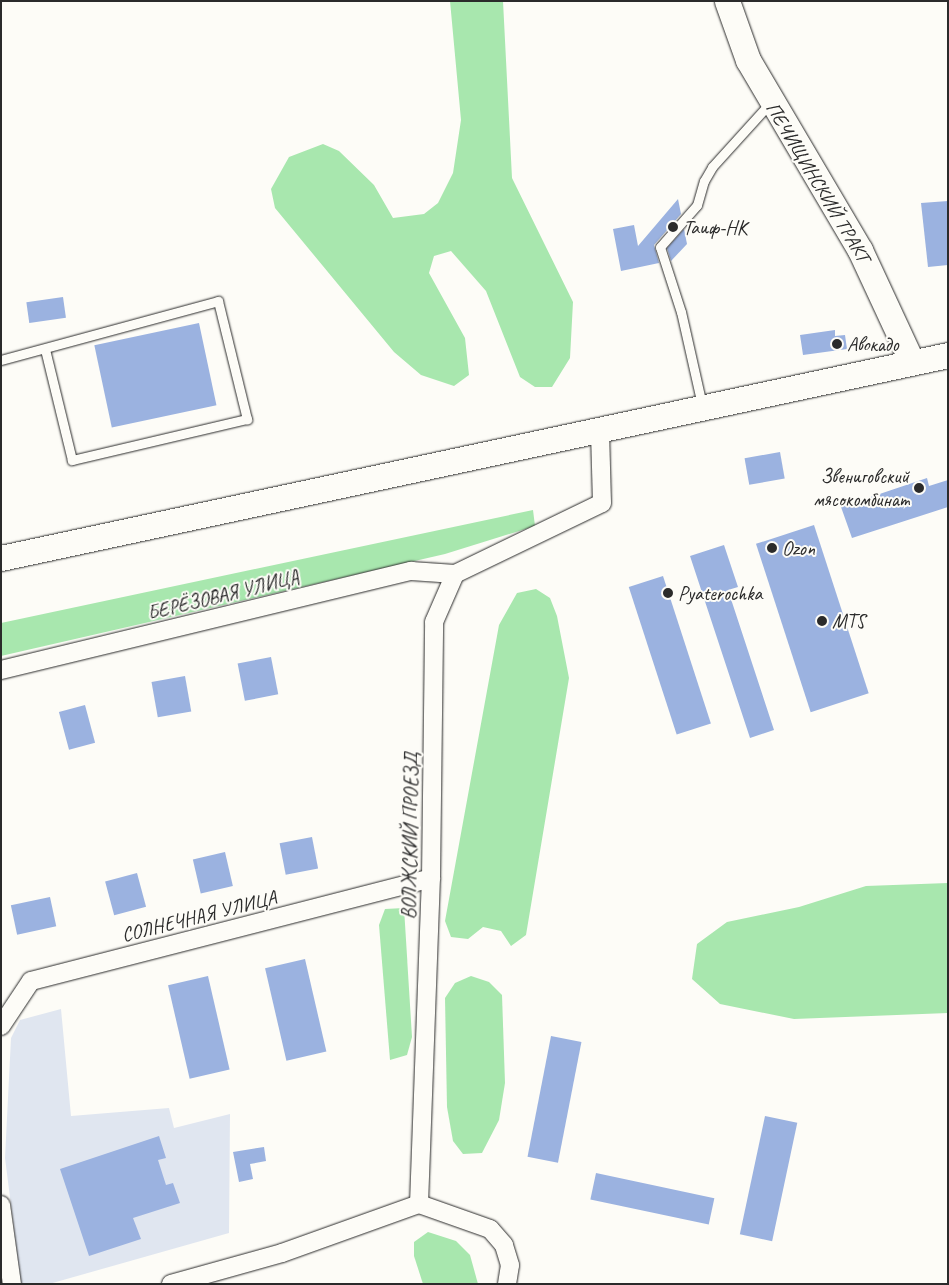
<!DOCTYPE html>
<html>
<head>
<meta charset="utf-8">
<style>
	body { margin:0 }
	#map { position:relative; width:949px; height:1285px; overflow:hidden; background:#fdfcf7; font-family:Caveat,sans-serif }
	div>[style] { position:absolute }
	.built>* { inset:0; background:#e0e6f0 }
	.green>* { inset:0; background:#a8e7ae }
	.building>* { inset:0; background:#9bb2e0; transform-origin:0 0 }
	.roads { filter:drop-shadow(0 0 1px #2b2b2b) drop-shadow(0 0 1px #2b2b2b) }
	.lane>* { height:9px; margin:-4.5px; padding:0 4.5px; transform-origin:4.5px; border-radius:4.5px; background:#fdfcf7 }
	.street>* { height:18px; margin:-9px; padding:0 9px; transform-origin:9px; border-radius:9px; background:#fdfcf7 }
	.secondary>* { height:25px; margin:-12.5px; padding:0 12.5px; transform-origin:12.5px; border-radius:12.5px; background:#fdfcf7 }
	.dots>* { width:14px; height:14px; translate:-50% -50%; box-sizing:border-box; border:2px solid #fdfcf7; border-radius:50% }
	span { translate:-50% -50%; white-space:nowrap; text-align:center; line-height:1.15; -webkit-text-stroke:4px #fdfcf7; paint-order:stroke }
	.street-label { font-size:20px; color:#2b2b2b }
	.poi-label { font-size:20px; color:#2b2b2b }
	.left { translate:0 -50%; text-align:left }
	.right { translate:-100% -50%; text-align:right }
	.frame { position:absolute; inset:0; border:2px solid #2b2b2b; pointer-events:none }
</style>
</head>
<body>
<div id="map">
	<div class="built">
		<i style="clip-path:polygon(61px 1009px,71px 1116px,169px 1108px,174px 1128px,230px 1114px,229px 1233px,49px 1284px,21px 1284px,5px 1158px,11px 1038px,20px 1020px)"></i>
	</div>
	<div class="green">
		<i style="clip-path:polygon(450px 1px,503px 1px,512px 178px,573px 302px,570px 358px,552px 387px,535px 387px,520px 377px,486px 291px,451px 251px,434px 256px,429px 273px,465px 338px,469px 375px,454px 386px,421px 375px,394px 352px,275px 208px,271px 189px,289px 157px,323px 144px,339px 151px,374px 185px,393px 218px,424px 214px,438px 203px,453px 173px,461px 120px)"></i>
		<i style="clip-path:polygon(533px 510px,535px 526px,445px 554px,1px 656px,1px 623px)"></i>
		<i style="clip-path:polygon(536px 589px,550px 598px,557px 616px,569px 678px,526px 935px,511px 946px,501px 931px,483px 927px,468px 939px,451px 937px,445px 921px,499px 625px,517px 593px)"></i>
		<i style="clip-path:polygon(948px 883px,948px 1013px,794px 1019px,720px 1004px,692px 979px,697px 944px,727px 922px,799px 907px,866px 886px)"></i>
		<i style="clip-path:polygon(404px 908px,412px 1037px,407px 1055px,390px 1060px,379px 925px,385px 909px)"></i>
		<i style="clip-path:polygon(471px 976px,489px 982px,502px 995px,505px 1083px,499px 1120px,482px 1153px,463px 1154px,453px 1141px,447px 1107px,445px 998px,455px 983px)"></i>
		<i style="clip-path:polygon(428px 1232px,456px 1241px,470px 1255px,478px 1284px,423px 1284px,414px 1256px,414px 1242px)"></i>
	</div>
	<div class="building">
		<i style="clip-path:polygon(678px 199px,681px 214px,654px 245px,659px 263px,621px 271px,613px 229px,634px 225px,638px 246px)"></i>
		<i style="clip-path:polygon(948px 201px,948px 265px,928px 267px,921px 203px)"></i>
		<i style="clip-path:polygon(684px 229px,687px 244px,671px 261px,667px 248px)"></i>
		<i style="left:63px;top:297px;width:21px;height:37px;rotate:82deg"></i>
		<i style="left:199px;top:323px;width:84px;height:107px;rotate:78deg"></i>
		<i style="clip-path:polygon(835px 330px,835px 336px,845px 335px,847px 349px,803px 355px,800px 335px)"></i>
		<i style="left:780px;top:452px;width:27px;height:36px;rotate:80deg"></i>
		<i style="clip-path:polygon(927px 478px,929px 486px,948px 480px,948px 507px,852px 538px,841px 507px)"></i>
		<i style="left:814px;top:525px;width:177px;height:61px;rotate:72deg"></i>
		<i style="clip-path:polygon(724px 545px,738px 587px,728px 590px,774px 730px,750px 738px,690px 556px)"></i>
		<i style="left:663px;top:576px;width:155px;height:36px;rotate:72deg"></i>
		<i style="left:271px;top:657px;width:38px;height:34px;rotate:79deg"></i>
		<i style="left:185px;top:676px;width:36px;height:34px;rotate:80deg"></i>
		<i style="left:85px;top:705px;width:39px;height:27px;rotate:75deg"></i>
		<i style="left:312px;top:837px;width:32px;height:33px;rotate:79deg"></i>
		<i style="left:225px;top:852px;width:35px;height:33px;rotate:77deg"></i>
		<i style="left:137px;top:873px;width:35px;height:33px;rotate:75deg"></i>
		<i style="left:50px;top:897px;width:30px;height:40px;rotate:78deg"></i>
		<i style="left:305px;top:959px;width:95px;height:41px;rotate:77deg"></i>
		<i style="left:208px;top:976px;width:96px;height:41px;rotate:77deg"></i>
		<i style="left:551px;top:1036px;width:31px;height:123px;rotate:11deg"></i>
		<i style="left:765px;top:1116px;width:33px;height:121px;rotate:12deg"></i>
		<i style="clip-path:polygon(159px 1136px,166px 1158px,158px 1160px,166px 1185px,173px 1183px,180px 1203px,133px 1218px,141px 1239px,89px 1256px,60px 1169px)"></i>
		<i style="clip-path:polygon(264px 1147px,266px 1161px,250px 1164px,253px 1179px,239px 1182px,233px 1152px)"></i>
		<i style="left:596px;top:1173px;width:121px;height:27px;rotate:12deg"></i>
	</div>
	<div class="roads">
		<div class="lane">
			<i style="left:1px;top:360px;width:225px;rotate:-15.2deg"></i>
			<i style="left:218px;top:301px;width:122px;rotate:76.2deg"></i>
			<i style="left:247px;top:419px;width:180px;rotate:166.8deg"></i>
			<i style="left:72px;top:460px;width:114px;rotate:-103.7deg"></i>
			<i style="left:702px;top:405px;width:95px;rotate:-102.7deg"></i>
			<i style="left:681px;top:312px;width:68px;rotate:-107.9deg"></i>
			<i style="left:660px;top:247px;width:56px;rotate:-48.6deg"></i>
			<i style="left:697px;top:205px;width:25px;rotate:-74deg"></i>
			<i style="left:704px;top:181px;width:16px;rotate:-60deg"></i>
			<i style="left:712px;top:167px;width:86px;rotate:-47.8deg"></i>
		</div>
		<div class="street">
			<i style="left:1px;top:670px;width:422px;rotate:-13.6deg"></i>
			<i style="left:411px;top:571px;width:44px;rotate:3.9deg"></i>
			<i style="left:1px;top:1026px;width:54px;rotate:-56.3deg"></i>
			<i style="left:31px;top:981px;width:413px;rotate:-14.4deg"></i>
			<i style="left:1px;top:1205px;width:80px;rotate:82.1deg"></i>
			<i style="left:171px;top:1284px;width:115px;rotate:-15.6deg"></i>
			<i style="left:282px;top:1253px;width:145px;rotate:-19.7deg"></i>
			<i style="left:507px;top:1284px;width:19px;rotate:-81deg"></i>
			<i style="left:510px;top:1265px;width:21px;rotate:-107deg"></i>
			<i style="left:504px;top:1245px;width:21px;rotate:-131deg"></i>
			<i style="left:490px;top:1229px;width:75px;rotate:-160.6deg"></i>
			<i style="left:419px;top:1204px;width:326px;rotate:-87.9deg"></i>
			<i style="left:431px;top:878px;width:256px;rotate:-89.3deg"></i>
			<i style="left:434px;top:622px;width:52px;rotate:-66.4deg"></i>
			<i style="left:455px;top:574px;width:163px;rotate:-25.8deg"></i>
			<i style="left:602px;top:503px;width:73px;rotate:-91.6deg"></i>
		</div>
		<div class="secondary">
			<i style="left:727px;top:1px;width:63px;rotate:70.4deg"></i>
			<i style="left:748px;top:60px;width:221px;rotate:59.5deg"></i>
			<i style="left:860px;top:250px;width:123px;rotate:65.1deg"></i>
			<i style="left:1px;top:558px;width:969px;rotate:-12.1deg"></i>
		</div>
	</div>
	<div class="dots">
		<i style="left:673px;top:227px;background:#2b2b2b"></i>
		<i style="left:837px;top:344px;background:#2b2b2b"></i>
		<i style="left:919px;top:488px;background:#2b2b2b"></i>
		<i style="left:772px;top:548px;background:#2b2b2b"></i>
		<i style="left:668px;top:593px;background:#2b2b2b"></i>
		<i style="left:822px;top:621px;background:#2b2b2b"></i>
	</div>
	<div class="street-label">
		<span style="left:818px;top:182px;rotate:59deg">ПЕЧИЩИНСКИЙ ТРАКТ</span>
		<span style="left:223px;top:595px;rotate:-14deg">БЕРЁЗОВАЯ УЛИЦА</span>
		<span style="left:410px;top:836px;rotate:-89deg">ВОЛЖСКИЙ ПРОЕЗД</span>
		<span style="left:199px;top:916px;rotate:-14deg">СОЛНЕЧНАЯ УЛИЦА</span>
	</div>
	<div class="poi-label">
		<span class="left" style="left:683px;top:227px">Таиф-НК</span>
		<span class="left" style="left:847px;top:344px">Авокадо</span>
		<span class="right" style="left:909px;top:488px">Звениговский<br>мясокомбинат</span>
		<span class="left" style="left:782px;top:548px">Ozon</span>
		<span class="left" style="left:678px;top:593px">Pyaterochka</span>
		<span class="left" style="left:832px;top:621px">MTS</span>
	</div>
	<div class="frame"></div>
</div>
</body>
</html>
